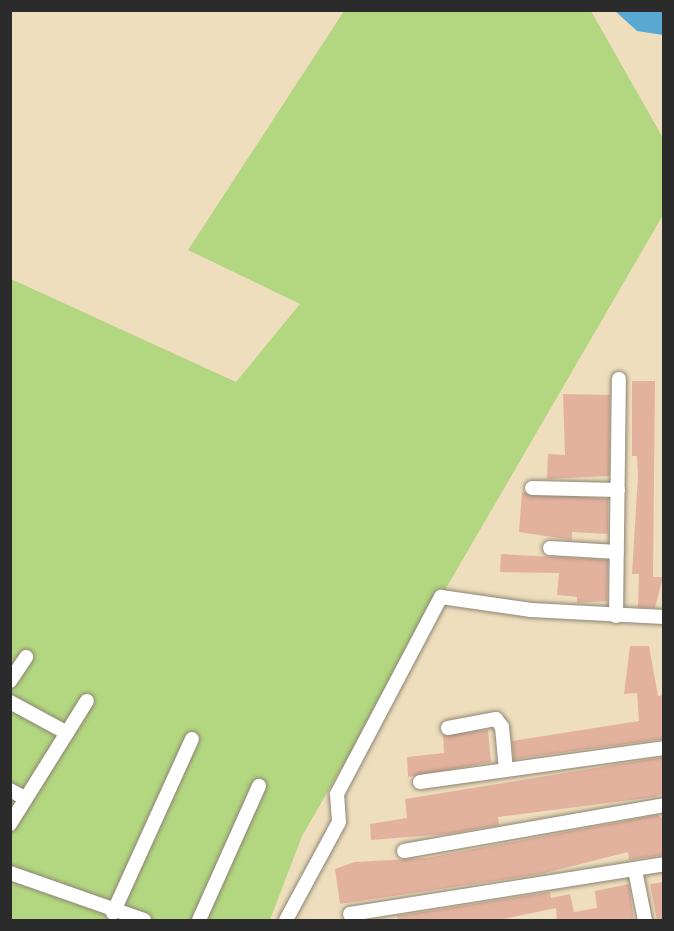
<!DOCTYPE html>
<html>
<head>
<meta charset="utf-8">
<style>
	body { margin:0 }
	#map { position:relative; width:674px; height:931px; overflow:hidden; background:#eedebd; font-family:"Patrick Hand",sans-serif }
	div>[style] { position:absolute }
	.green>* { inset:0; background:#b3d780 }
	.water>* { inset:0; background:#58a8d2 }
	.building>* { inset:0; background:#e3b29e }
	.roads { filter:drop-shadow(0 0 2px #8c8474) drop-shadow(0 0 2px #8c8474) }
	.minor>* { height:14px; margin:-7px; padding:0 7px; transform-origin:7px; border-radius:7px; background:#fff }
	span { translate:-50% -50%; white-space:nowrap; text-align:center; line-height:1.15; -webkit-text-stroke:5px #f7f3e8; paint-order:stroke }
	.frame { position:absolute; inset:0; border:12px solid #2b2b2b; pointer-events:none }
</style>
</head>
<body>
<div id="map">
	<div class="green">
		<i style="clip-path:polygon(344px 11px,591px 11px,663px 138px,663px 215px,302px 836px,270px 920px,11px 920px,11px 279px,236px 382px,300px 304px,188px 250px)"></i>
	</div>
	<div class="water">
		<i style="clip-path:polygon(615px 11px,663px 11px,663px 35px,637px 31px)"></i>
	</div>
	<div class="building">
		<i style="clip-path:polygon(632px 381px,655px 381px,653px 577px,663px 577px,655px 608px,638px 607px,639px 574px,632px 574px,638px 475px,637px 456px,632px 456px)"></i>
		<i style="clip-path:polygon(563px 394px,610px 395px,609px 476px,547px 479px,548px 454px,565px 455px)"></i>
		<i style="clip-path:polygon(522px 492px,608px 499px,608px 534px,572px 532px,572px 540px,519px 532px)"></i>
		<i style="clip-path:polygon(501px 554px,608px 560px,607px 601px,577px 603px,577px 597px,557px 595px,559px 573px,500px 572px)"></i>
		<i style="clip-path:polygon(630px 646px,649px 646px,658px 696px,663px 695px,663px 739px,514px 759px,512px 741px,639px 721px,637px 693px,624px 694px)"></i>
		<i style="clip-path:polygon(488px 730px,491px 762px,408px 777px,407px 757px,444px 753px,443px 735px)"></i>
		<i style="clip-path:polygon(663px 757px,663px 794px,655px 797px,498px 817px,499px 825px,447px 834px,371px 840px,370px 824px,407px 818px,405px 799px)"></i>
		<i style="clip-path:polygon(657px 815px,663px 818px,663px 855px,629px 860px,628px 852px,541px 874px,340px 904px,335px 869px,355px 862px,426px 858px)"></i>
		<i style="clip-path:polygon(663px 882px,663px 921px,657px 921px,650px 884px)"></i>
		<i style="clip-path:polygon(629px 884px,634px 921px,557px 921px,556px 908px,493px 921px,398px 921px,397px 916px,550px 892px,551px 898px,570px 894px,574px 912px,597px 908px,595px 891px)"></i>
	</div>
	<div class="roads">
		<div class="minor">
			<i style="left:532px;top:488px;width:86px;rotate:1.3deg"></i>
			<i style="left:550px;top:548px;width:67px;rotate:3.4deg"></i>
			<i style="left:616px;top:616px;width:237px;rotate:-89.3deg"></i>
			<i style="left:10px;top:681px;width:29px;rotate:-56deg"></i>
			<i style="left:10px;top:702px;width:65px;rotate:28.5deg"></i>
			<i style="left:448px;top:728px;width:49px;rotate:-10.6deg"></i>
			<i style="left:496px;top:719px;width:10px;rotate:53deg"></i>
			<i style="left:502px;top:727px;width:43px;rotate:84.7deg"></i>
			<i style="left:420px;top:782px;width:246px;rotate:-7.9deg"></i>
			<i style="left:10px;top:790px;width:18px;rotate:29deg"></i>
			<i style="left:10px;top:824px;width:145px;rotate:-58deg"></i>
			<i style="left:404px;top:851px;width:264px;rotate:-10deg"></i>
			<i style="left:635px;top:870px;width:51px;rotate:78.7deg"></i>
			<i style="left:10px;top:873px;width:142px;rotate:19.3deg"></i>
			<i style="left:113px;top:913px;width:191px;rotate:-65.6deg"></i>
			<i style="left:350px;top:914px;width:318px;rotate:-9deg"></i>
			<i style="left:199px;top:920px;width:147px;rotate:-65.9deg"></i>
			<i style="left:286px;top:920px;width:111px;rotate:-61.6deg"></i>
			<i style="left:339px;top:822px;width:28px;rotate:-94deg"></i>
			<i style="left:337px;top:794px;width:223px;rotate:-62.2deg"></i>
			<i style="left:441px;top:597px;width:91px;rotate:8.2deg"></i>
			<i style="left:531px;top:610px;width:133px;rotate:3deg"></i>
		</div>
	</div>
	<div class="frame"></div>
</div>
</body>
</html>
